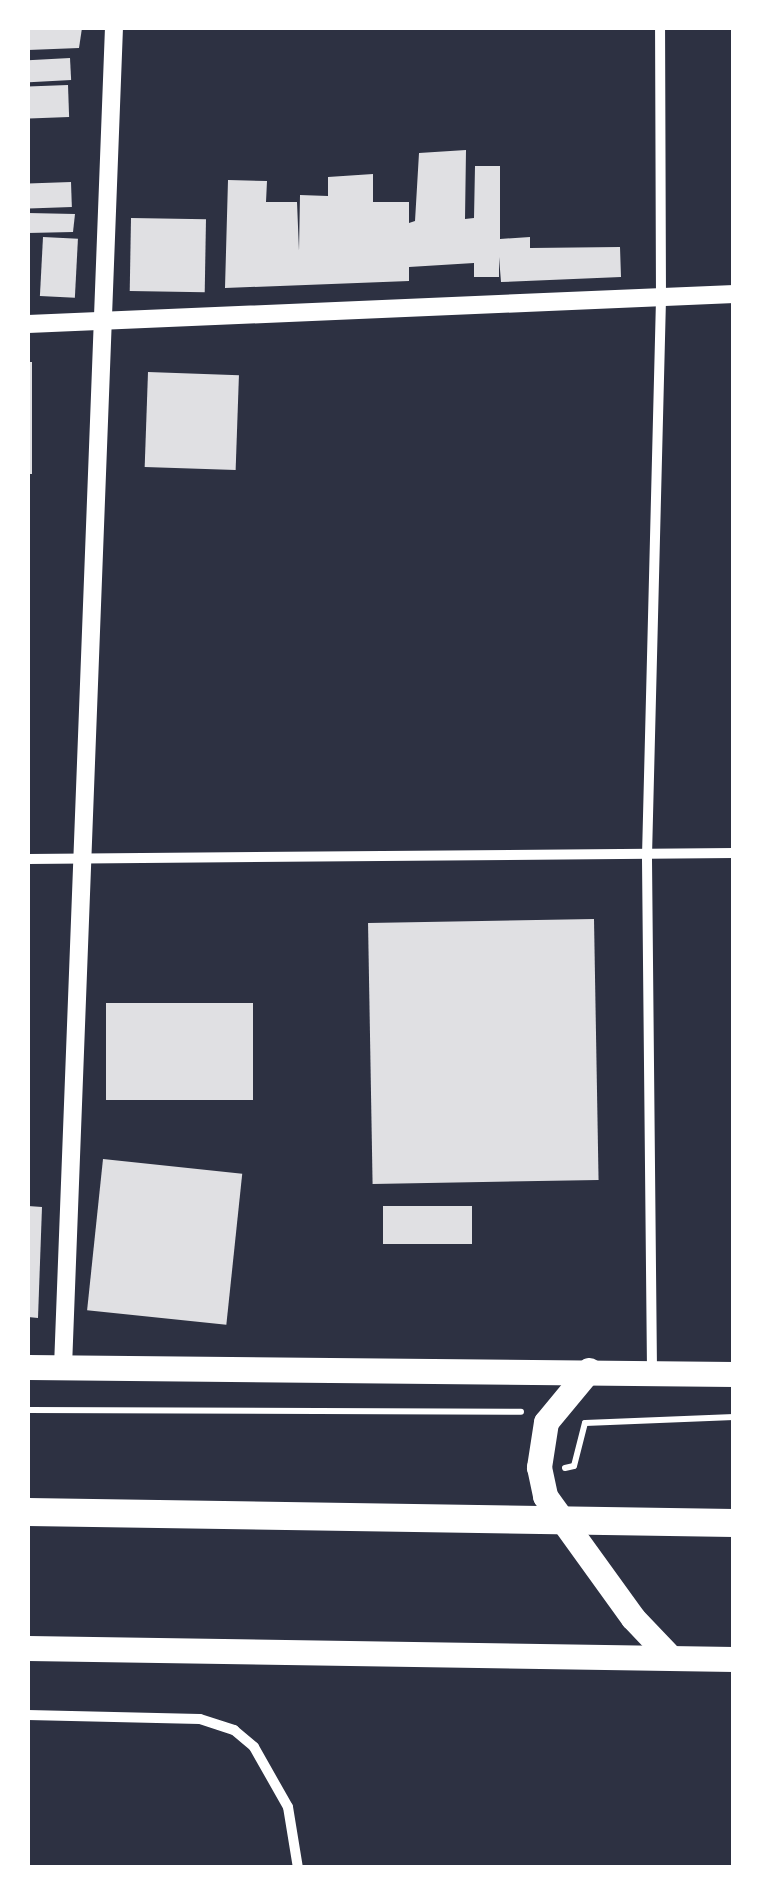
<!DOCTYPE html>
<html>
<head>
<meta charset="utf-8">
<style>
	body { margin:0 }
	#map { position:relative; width:761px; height:1895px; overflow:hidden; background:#2d3142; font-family:Rubik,sans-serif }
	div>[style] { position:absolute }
	.building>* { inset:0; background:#e0e0e3; transform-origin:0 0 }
	.path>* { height:6px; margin:-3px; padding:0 3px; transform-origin:3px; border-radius:3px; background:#fff }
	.minor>* { height:10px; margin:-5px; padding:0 5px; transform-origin:5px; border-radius:5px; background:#fff }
	.tertiary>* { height:18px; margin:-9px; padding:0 9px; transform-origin:9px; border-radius:9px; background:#fff }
	.primary>* { height:25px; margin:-12.5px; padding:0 12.5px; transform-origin:12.5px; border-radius:12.5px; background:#fff }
	.trunk>* { height:28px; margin:-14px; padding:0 14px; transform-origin:14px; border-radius:14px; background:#fff }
	span { translate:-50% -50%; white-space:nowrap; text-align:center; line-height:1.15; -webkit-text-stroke:10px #fff; paint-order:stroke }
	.frame { position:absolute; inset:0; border:30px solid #fff; pointer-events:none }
</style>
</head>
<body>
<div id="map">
	<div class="building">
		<i style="clip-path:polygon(28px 28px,82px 28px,79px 48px,28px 50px)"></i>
		<i style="left:70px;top:58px;width:22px;height:42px;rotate:87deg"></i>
		<i style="left:68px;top:85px;width:32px;height:40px;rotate:88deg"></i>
		<i style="clip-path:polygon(466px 150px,465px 219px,474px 218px,475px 166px,500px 166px,500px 239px,530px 237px,530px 248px,620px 247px,621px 277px,501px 282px,499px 257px,499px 277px,474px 277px,474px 263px,409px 267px,409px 281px,225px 288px,228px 180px,267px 181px,266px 202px,297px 202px,299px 251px,300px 195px,328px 196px,328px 177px,373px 174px,373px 202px,409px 202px,409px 223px,415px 221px,419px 153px)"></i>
		<i style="left:71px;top:182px;width:25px;height:43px;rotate:88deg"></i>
		<i style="clip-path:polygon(28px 213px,75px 214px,73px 232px,28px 233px)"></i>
		<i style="left:131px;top:218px;width:75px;height:73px;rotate:1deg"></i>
		<i style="left:43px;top:237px;width:35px;height:59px;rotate:3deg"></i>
		<i style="left:28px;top:362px;width:4px;height:112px"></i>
		<i style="left:148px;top:372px;width:91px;height:95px;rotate:2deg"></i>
		<i style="left:594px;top:919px;width:261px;height:226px;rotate:89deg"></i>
		<i style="left:106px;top:1003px;width:147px;height:97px"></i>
		<i style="left:103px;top:1159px;width:140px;height:152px;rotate:6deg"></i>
		<i style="clip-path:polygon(28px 1206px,42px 1207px,38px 1318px,28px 1317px)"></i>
		<i style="left:383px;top:1206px;width:89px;height:38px"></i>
	</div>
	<div class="path">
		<i style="left:28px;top:1410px;width:493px;rotate:0.2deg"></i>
		<i style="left:565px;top:1468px;width:9px;rotate:-13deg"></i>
		<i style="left:574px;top:1466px;width:44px;rotate:-75.7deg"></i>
		<i style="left:585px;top:1423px;width:149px;rotate:-2.3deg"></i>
	</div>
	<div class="minor">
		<i style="left:28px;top:859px;width:706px;rotate:-0.49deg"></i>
		<i style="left:652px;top:1371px;width:515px;rotate:-90.56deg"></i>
		<i style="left:647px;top:856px;width:556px;rotate:-88.56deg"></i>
		<i style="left:661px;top:300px;width:272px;rotate:-90.2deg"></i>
		<i style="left:28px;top:1715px;width:172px;rotate:1.3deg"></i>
		<i style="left:200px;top:1719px;width:36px;rotate:18deg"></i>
		<i style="left:234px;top:1730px;width:26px;rotate:40deg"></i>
		<i style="left:254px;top:1747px;width:69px;rotate:60.5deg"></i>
		<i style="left:288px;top:1807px;width:62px;rotate:80.7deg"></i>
	</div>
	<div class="tertiary">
		<i style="left:28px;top:324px;width:707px;rotate:-2.43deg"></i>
		<i style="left:63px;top:1367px;width:1340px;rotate:-87.82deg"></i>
	</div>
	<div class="primary">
		<i style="left:28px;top:1367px;width:706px;rotate:0.57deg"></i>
		<i style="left:589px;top:1370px;width:67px;rotate:129.6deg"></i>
		<i style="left:546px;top:1422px;width:46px;rotate:98.8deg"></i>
		<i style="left:539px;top:1467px;width:30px;rotate:78deg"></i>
		<i style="left:545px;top:1496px;width:150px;rotate:54.2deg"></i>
		<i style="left:633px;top:1618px;width:52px;rotate:46.5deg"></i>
		<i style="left:28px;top:1648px;width:706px;rotate:0.89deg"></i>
	</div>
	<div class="trunk">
		<i style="left:28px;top:1512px;width:706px;rotate:0.89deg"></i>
	</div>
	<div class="frame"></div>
</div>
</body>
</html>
